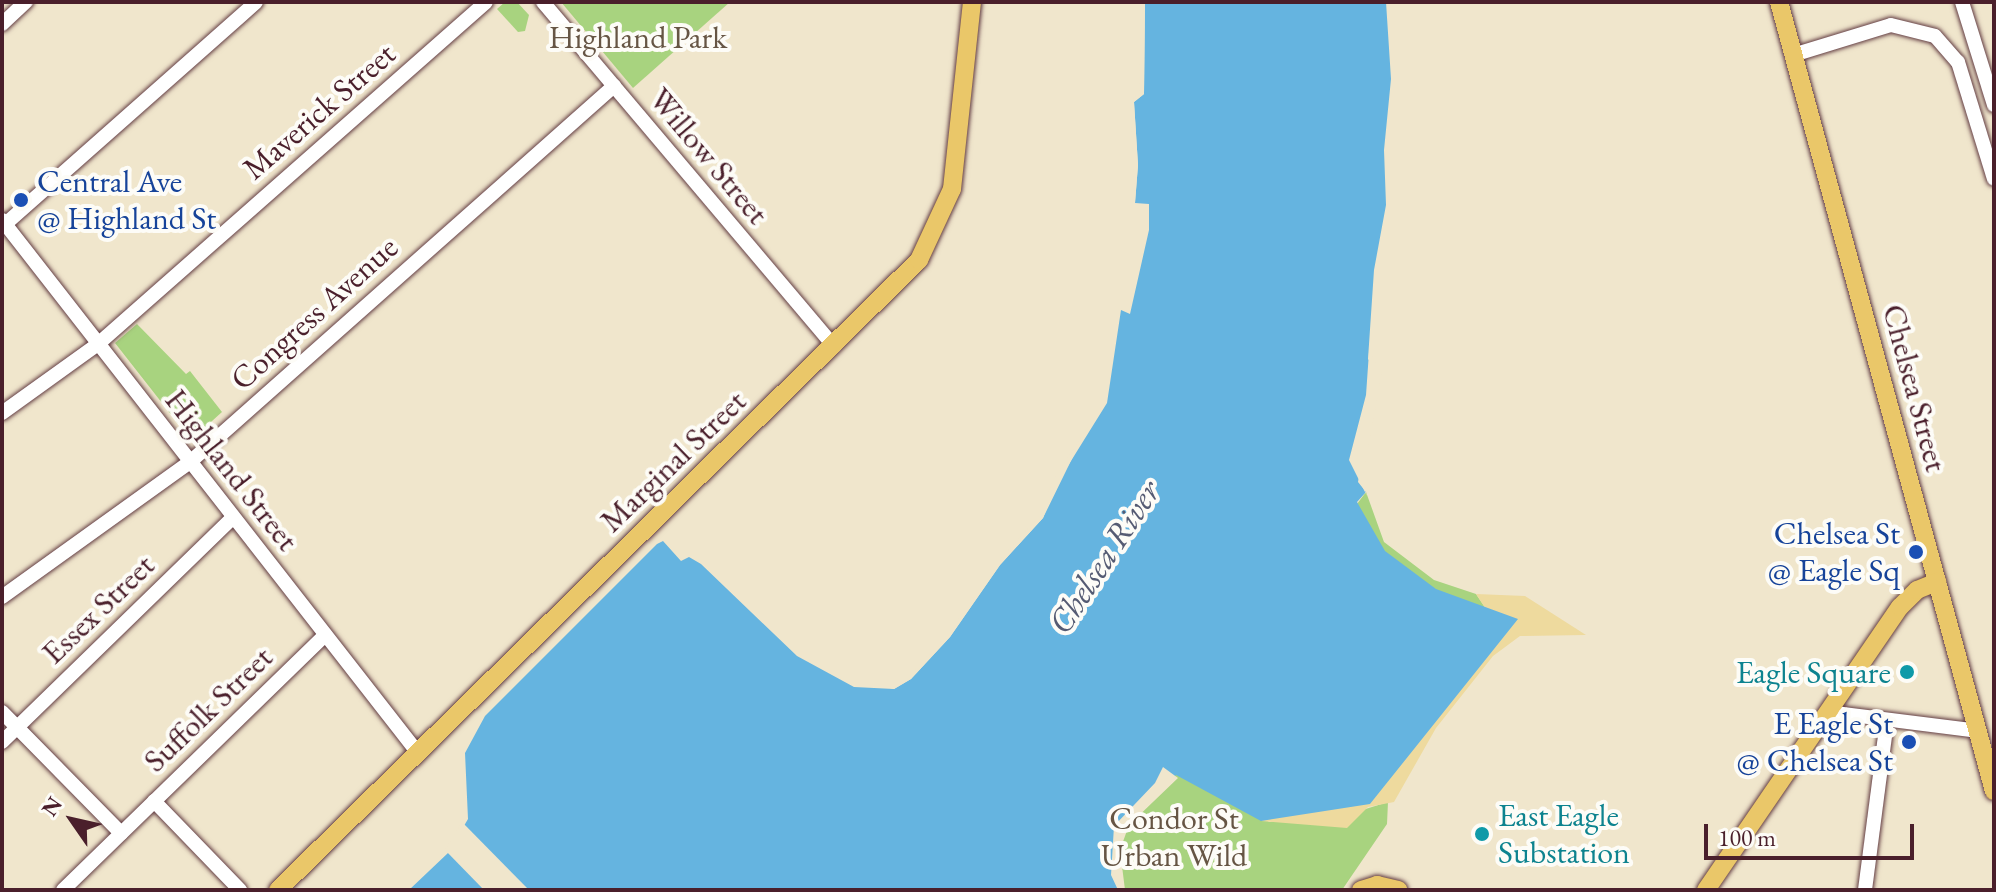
<!DOCTYPE html>
<html>
<head>
<meta charset="utf-8">
<style>
	body { margin:0 }
	#map { position:relative; width:1996px; height:892px; overflow:hidden; background:#f0e6cc; font-family:"EB Garamond",serif }
	div>[style] { position:absolute }
	.green>* { inset:0; background:#a8d37f }
	.sand>* { inset:0; background:#eeda9e }
	.water>* { inset:0; background:#65b4e0 }
	.pier>* { inset:0; background:#f0e6cc }
	.roads { filter:drop-shadow(0 0 2px #633d43) drop-shadow(0 0 2px #633d43) }
	.minor>* { height:14px; margin:-7px; padding:0 7px; transform-origin:7px; border-radius:7px; background:#fff }
	.major>* { height:18px; margin:-9px; padding:0 9px; transform-origin:9px; border-radius:9px; background:#eac769 }
	.dots>* { width:22px; height:22px; translate:-50% -50%; box-sizing:border-box; border:4px solid #fdfcf7; border-radius:50% }
	span { translate:-50% -50%; white-space:nowrap; text-align:center; line-height:1.15; -webkit-text-stroke:8px #fdfcf7; paint-order:stroke }
	.park-label { font-size:32px; color:#654 }
	.street-label { font-size:32px; color:#4a1f2b }
	.transit-label { font-size:32px; color:#164399 }
	.left { translate:0 -50%; text-align:left }
	.right { translate:-100% -50%; text-align:right }
	.culture-label { font-size:32px; color:#0d838f }
	.water-label { font-size:34px; color:#555b73; font-style:italic }
	.frame { position:absolute; inset:0; border:4px solid #4a1f2b; pointer-events:none }
	.north { position:absolute; left:32px; top:780px; width:80px; height:80px; -webkit-text-stroke:6px #fdfcf7; paint-order:stroke; rotate:304deg; font-size:22px; font-weight:700; line-height:32px; text-align:center; color:#4a1f2b }
	.north::after { content:''; display:block; margin:auto; width:28px; height:36px; background:#4a1f2b; clip-path:polygon(50% 0,100% 100%,50% 72%,0 100%) }
	.scale { position:absolute; left:1704px; top:824px; width:210px; height:36px; box-sizing:border-box; border:4px solid #4a1f2b; border-top:0; padding-left:10px; font-size:24px; line-height:28px; white-space:nowrap; color:#4a1f2b; -webkit-text-stroke:6px #fdfcf7; paint-order:stroke }
</style>
</head>
<body>
<div id="map">
	<div class="green">
		<i style="clip-path:polygon(505px 2px,517px 2px,529px 15px,525px 31px,518px 32px,497px 9px)"></i>
		<i style="clip-path:polygon(561px 2px,730px 2px,633px 88px)"></i>
		<i style="clip-path:polygon(137px 324px,186px 374px,190px 371px,222px 412px,191px 440px,115px 343px)"></i>
		<i style="clip-path:polygon(1366px 492px,1384px 542px,1434px 580px,1476px 594px,1486px 609px,1268px 822px,1340px 817px,1388px 802px,1387px 824px,1342px 890px,1068px 890px)"></i>
	</div>
	<div class="sand">
		<i style="clip-path:polygon(1476px 594px,1525px 596px,1586px 635px,1520px 636px,1493px 656px,1436px 728px,1394px 802px,1368px 807px,1347px 828px,1261px 821px,1486px 609px)"></i>
	</div>
	<div class="water">
		<i style="clip-path:polygon(1145px 2px,1386px 2px,1391px 79px,1384px 150px,1386px 205px,1374px 270px,1368px 359px,1378px 372px,1358px 482px,1366px 492px,1357px 502px,1385px 551px,1436px 589px,1518px 619px,1370px 804px,1261px 821px,1176px 775px,1126px 823px,1116px 849px,1121px 890px,409px 890px,448px 853px,468px 819px,465px 753px,485px 716px,657px 544px,663px 541px,681px 561px,689px 557px,701px 564px,797px 656px,854px 687px,894px 689px,911px 679px,950px 637px,1000px 565px,1043px 518px,1056px 485px,1107px 403px,1121px 310px,1130px 314px,1149px 230px,1149px 204px,1135px 203px,1138px 165px,1134px 102px,1144px 94px)"></i>
	</div>
	<div class="pier">
		<i style="clip-path:polygon(1141px 2px,1145px 2px,1144px 94px,1134px 102px,1138px 165px,1135px 203px,1130px 102px,1139px 92px)"></i>
		<i style="clip-path:polygon(1369px 352px,1382px 372px,1362px 481px,1367px 496px,1349px 460px,1366px 395px)"></i>
		<i style="clip-path:polygon(1089px 424px,1043px 518px,1000px 565px,950px 637px,911px 679px,894px 689px,877px 685px,894px 685px,909px 676px,947px 635px,997px 563px,1039px 516px,1052px 483px)"></i>
		<i style="clip-path:polygon(1163px 767px,1178px 778px,1129px 825px,1120px 850px,1125px 890px,1118px 890px,1111px 875px,1114px 826px,1155px 783px)"></i>
		<i style="clip-path:polygon(462px 822px,529px 890px,484px 890px,445px 850px)"></i>
	</div>
	<div class="roads">
		<div class="minor">
			<i style="left:543px;top:2px;width:451px;rotate:49.8deg"></i>
			<i style="left:1962px;top:2px;width:108px;rotate:72.7deg"></i>
			<i style="left:2px;top:24px;width:33px;rotate:-43deg"></i>
			<i style="left:1793px;top:55px;width:102px;rotate:-17deg"></i>
			<i style="left:1891px;top:25px;width:45px;rotate:14deg"></i>
			<i style="left:1935px;top:36px;width:35px;rotate:49deg"></i>
			<i style="left:1958px;top:62px;width:122px;rotate:72.9deg"></i>
			<i style="left:2px;top:220px;width:676px;rotate:52.03deg"></i>
			<i style="left:2px;top:227px;width:339px;rotate:-41.5deg"></i>
			<i style="left:2px;top:413px;width:118px;rotate:-35.7deg"></i>
			<i style="left:98px;top:344px;width:517px;rotate:-41.39deg"></i>
			<i style="left:2px;top:597px;width:231px;rotate:-35.7deg"></i>
			<i style="left:190px;top:462px;width:567px;rotate:-41.57deg"></i>
			<i style="left:2px;top:712px;width:170px;rotate:45.5deg"></i>
			<i style="left:1828px;top:712px;width:151px;rotate:7.2deg"></i>
			<i style="left:2px;top:742px;width:322px;rotate:-44.2deg"></i>
			<i style="left:154px;top:801px;width:124px;rotate:46deg"></i>
			<i style="left:63px;top:890px;width:366px;rotate:-44.2deg"></i>
			<i style="left:1865px;top:890px;width:171px;rotate:-82.6deg"></i>
		</div>
		<div class="major">
			<i style="left:1779px;top:2px;width:818px;rotate:74.76deg"></i>
			<i style="left:278px;top:890px;width:899px;rotate:-44.5deg"></i>
			<i style="left:919px;top:260px;width:78px;rotate:-65.1deg"></i>
			<i style="left:952px;top:189px;width:188px;rotate:-83.9deg"></i>
			<i style="left:1361px;top:890px;width:17px;rotate:-17deg"></i>
			<i style="left:1377px;top:885px;width:22px;rotate:13deg"></i>
			<i style="left:1706px;top:890px;width:343px;rotate:-55.6deg"></i>
			<i style="left:1900px;top:607px;width:24px;rotate:-45deg"></i>
			<i style="left:1917px;top:590px;width:22px;rotate:-22deg"></i>
		</div>
	</div>
	<div class="dots">
		<i style="left:21px;top:200px;background:#1a4fb4"></i>
		<i style="left:1916px;top:552px;background:#1a4fb4"></i>
		<i style="left:1907px;top:672px;background:#0f9aa8"></i>
		<i style="left:1909px;top:742px;background:#1a4fb4"></i>
		<i style="left:1482px;top:834px;background:#0f9aa8"></i>
	</div>
	<div class="park-label">
		<span style="left:638px;top:37px">Highland Park</span>
		<span style="left:1174px;top:837px">Condor St<br>Urban Wild</span>
	</div>
	<div class="street-label">
		<span style="left:319px;top:111px;rotate:-41deg">Maverick Street</span>
		<span style="left:709px;top:156px;rotate:50deg">Willow Street</span>
		<span style="left:314px;top:313px;rotate:-42deg">Congress Avenue</span>
		<span style="left:1915px;top:388px;rotate:75deg">Chelsea Street</span>
		<span style="left:673px;top:461px;rotate:-44deg">Marginal Street</span>
		<span style="left:232px;top:470px;rotate:52deg">Highland Street</span>
		<span style="left:98px;top:609px;rotate:-44deg">Essex Street</span>
		<span style="left:208px;top:709px;rotate:-44deg">Suffolk Street</span>
	</div>
	<div class="transit-label">
		<span class="left" style="left:37px;top:200px">Central Ave<br>@ Highland St</span>
		<span class="right" style="left:1900px;top:552px">Chelsea St<br>@ Eagle Sq</span>
		<span class="right" style="left:1893px;top:742px">E Eagle St<br>@ Chelsea St</span>
	</div>
	<div class="culture-label">
		<span class="right" style="left:1891px;top:672px">Eagle Square</span>
		<span class="left" style="left:1498px;top:834px">East Eagle<br>Substation</span>
	</div>
	<div class="water-label">
		<span style="left:1104px;top:557px;rotate:-57deg">Chelsea River</span>
	</div>
	<div class="frame"></div>
	<div class="north">N</div>
	<div class="scale">100 m</div>
</div>
</body>
</html>
